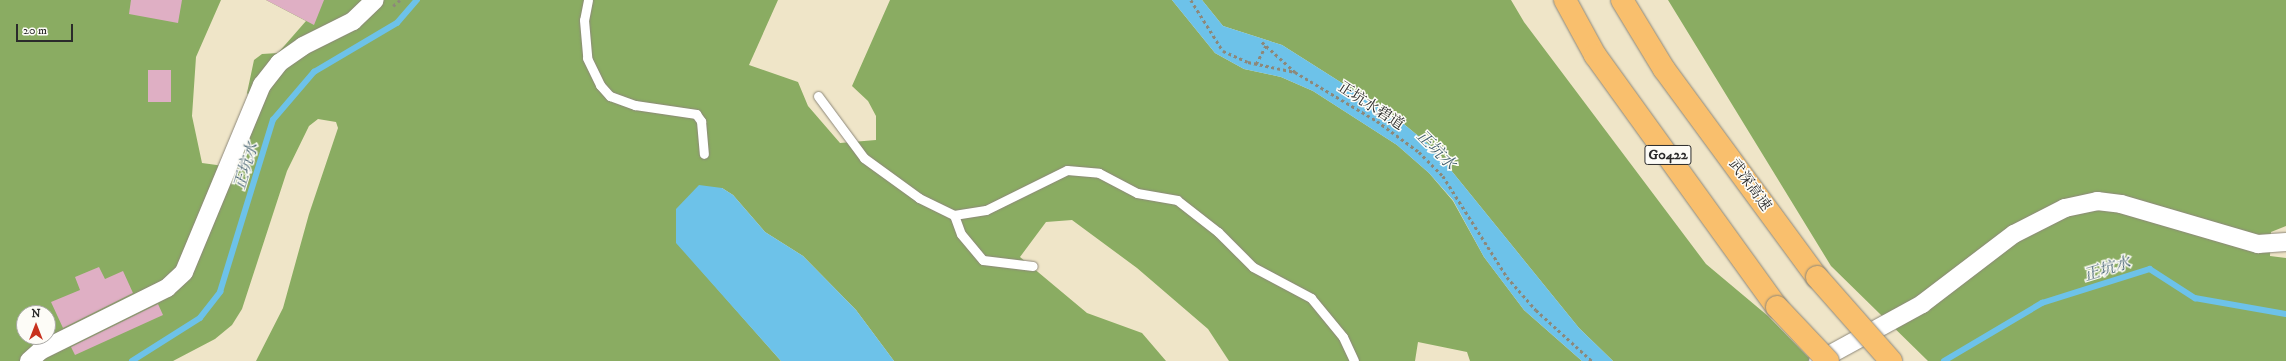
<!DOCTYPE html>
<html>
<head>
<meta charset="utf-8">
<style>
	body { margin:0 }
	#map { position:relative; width:2286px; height:361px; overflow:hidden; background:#efe5c8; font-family:"IM FELL DW Pica","Noto Serif SC",serif }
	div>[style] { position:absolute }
	.forest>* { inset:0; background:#8aac62 }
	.water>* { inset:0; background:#6dc2e9 }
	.stream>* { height:5.5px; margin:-2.75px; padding:0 2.75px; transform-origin:2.75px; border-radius:2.75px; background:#6dc2e9 }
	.building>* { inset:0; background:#dfafc4; transform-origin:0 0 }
	.path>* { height:2.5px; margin-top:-1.25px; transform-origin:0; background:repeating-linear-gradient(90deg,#8d887a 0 3px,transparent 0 6px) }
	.roads { filter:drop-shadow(0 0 1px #8d887a) drop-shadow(0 0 1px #8d887a) }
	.lane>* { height:9px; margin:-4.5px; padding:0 4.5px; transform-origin:4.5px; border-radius:4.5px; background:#fff }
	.street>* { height:18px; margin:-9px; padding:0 9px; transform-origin:9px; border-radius:9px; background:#fff }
	.highway>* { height:22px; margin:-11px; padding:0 11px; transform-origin:11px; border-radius:11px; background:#f9bf6d }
	.bridges { filter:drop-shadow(0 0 1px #8d887a) drop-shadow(0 0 1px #8d887a) }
	.highway-bridge>* { height:22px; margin:-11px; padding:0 11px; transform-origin:11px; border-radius:11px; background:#f9bf6d }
	span { translate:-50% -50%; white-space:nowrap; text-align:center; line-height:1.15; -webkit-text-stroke:3px #fdfcf7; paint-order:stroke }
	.shield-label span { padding:1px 3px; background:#fdfcf7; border:1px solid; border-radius:3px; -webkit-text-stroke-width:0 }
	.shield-label { font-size:14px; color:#2b2b2b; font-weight:700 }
	.street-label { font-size:15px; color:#2b2b2b }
	.water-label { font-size:16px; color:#42606e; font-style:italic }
	.north { position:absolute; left:16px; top:305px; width:40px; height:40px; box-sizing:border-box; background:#fdfcf7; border:1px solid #a9a8a5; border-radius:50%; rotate:0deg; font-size:11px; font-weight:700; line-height:16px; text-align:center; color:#2b2b2b }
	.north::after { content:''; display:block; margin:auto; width:14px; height:18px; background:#c8321e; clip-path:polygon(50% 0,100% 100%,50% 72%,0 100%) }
	.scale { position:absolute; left:16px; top:24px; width:57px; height:18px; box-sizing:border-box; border:2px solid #2b2b2b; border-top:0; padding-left:5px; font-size:12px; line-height:14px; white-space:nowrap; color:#2b2b2b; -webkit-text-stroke:3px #fdfcf7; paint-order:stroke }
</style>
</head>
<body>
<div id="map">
	<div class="forest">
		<i style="clip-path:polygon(evenodd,0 0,221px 0,196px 57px,192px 116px,202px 163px,224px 166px,256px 109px,247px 93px,254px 60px,262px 54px,278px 53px,306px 21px,266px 0,778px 0,749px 65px,798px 82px,808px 106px,840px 143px,876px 140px,876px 116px,868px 101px,852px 86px,890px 0,1172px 0,1215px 53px,1244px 69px,1281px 77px,1313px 91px,1397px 145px,1429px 173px,1453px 201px,1484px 257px,1524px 310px,1582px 361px,1470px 361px,1467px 352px,1418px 342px,1415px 361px,1229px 361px,1208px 329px,1137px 268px,1072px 220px,1046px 222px,1020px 257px,1087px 313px,1142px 333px,1166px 361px,894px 361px,856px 310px,803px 256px,765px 232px,733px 195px,722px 188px,677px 243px,781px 361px,256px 361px,283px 308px,309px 214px,338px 128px,336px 122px,318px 119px,309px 126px,287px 171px,242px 309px,232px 325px,215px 339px,173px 361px,0 361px,0 0,24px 313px,48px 313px,48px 337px,24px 337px,24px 313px)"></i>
		<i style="clip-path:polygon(1202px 0,1511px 0,1524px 22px,1706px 264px,1768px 316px,1812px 361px,1613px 361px,1579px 328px,1433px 148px,1394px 116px,1282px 45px,1223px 26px)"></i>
		<i style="clip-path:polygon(1668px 0,2286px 0,2286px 226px,2271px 232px,2270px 256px,2286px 258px,2286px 361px,1928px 361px,1831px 266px)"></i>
	</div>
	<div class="water">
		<i style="clip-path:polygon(1172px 0,1202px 0,1223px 26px,1282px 45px,1394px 116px,1433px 148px,1579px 328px,1613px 361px,1582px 361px,1524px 310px,1484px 257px,1453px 200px,1429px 173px,1397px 145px,1313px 91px,1281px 77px,1244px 69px,1215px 53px)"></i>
		<i style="clip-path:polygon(699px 185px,722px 188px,733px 195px,765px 232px,803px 256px,856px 310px,894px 361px,781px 361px,676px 243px,676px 209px)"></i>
	</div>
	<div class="stream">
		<i style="left:132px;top:361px;width:80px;rotate:-32.3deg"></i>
		<i style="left:200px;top:318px;width:33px;rotate:-52deg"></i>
		<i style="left:220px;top:292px;width:180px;rotate:-72.9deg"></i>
		<i style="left:273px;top:120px;width:63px;rotate:-49.5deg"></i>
		<i style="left:314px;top:72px;width:96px;rotate:-30.6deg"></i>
		<i style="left:397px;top:23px;width:30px;rotate:-49deg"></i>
		<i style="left:1944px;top:361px;width:114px;rotate:-30.6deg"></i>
		<i style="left:2042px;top:303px;width:113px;rotate:-17.5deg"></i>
		<i style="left:2150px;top:269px;width:54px;rotate:32.8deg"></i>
		<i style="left:2195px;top:298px;width:92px;rotate:10deg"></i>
	</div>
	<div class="building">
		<i style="clip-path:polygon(131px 0,182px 0,178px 23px,129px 14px)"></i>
		<i style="clip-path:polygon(266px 0,324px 0,314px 25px)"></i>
		<i style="left:148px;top:70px;width:23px;height:32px"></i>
		<i style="clip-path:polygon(99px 267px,105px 279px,123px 271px,133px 293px,63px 328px,51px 302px,80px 290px,75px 277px)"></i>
		<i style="clip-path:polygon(158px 304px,163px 315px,75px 355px,71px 347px)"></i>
	</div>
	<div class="path">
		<i style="left:1191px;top:0;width:60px;rotate:57.9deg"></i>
		<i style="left:1223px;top:51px;width:27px;rotate:24deg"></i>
		<i style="left:1248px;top:62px;width:48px;rotate:12deg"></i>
		<i style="left:1295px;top:72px;width:96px;rotate:30.9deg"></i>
		<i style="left:1377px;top:121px;width:52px;rotate:36.4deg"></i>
		<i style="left:1419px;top:152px;width:34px;rotate:45deg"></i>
		<i style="left:1443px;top:176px;width:120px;rotate:57.6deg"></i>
		<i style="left:1507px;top:277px;width:44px;rotate:48.7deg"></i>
		<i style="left:1536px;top:310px;width:76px;rotate:42.3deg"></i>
		<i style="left:393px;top:6px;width:9px;rotate:-41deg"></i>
		<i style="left:1262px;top:42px;width:45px;rotate:42.3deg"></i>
		<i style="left:1256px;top:64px;width:21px;rotate:-62deg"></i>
	</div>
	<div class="roads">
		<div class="lane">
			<i style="left:588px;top:0;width:20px;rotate:101deg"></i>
			<i style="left:584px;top:20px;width:38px;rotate:85deg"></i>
			<i style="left:587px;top:58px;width:30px;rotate:64deg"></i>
			<i style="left:600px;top:85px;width:15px;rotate:48deg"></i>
			<i style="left:610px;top:96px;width:27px;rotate:20deg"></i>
			<i style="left:635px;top:105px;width:62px;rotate:8.4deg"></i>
			<i style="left:696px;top:114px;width:9px;rotate:54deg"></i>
			<i style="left:701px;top:121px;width:33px;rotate:85deg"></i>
			<i style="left:818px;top:96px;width:77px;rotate:53.4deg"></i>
			<i style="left:864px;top:158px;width:68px;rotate:36deg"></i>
			<i style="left:919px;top:198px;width:39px;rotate:26deg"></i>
			<i style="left:954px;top:215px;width:32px;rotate:-9deg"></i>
			<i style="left:986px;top:210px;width:90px;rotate:-26.3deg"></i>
			<i style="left:1067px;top:170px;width:32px;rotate:5deg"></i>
			<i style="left:1099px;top:173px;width:43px;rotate:27.8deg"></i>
			<i style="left:1137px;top:193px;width:41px;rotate:9.9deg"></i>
			<i style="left:1177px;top:200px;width:52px;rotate:38deg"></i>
			<i style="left:1218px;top:232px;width:49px;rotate:45deg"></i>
			<i style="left:1253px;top:267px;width:66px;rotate:28.1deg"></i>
			<i style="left:1311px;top:298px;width:50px;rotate:50.6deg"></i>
			<i style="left:1343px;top:337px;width:26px;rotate:65deg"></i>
			<i style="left:954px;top:215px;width:20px;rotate:70deg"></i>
			<i style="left:961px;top:234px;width:34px;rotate:50deg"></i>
			<i style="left:983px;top:260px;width:50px;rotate:6.8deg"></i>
		</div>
		<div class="street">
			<i style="left:29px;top:361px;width:15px;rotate:-42deg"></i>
			<i style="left:40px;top:351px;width:142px;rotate:-26.4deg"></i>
			<i style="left:167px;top:288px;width:23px;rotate:-43deg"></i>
			<i style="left:184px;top:272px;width:203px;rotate:-67.4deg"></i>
			<i style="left:262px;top:85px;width:28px;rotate:-52deg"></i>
			<i style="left:279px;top:63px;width:29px;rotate:-35deg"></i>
			<i style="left:303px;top:46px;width:56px;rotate:-26.6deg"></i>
			<i style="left:353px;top:21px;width:30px;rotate:-44deg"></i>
			<i style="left:1818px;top:361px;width:119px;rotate:-28.7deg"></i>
			<i style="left:1922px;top:304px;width:116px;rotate:-37.3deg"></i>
			<i style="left:2014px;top:234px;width:57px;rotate:-27deg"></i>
			<i style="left:2065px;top:208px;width:33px;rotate:-12deg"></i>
			<i style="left:2097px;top:201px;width:24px;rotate:7deg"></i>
			<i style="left:2121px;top:204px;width:143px;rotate:16.3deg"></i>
			<i style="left:2258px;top:244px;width:28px;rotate:-4deg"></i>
		</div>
		<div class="highway">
			<i style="left:1565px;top:0;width:63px;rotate:61.4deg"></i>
			<i style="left:1595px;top:55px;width:311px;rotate:54.2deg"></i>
			<i style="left:1622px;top:0;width:81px;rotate:58.7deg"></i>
			<i style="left:1664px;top:69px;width:258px;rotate:53.7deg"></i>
		</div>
	</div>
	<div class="bridges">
		<div class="highway-bridge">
			<i style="left:1817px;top:277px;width:112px;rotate:48.6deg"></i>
			<i style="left:1777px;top:307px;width:74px;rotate:46.6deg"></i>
		</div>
	</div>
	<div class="shield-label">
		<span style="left:1668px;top:155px">G0422</span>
	</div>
	<div class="street-label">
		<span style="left:1371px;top:106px;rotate:33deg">正坑水碧道</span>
		<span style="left:1750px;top:185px;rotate:54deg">武深高速</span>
	</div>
	<div class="water-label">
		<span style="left:1436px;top:150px;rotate:45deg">正坑水</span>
		<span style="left:246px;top:166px;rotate:-73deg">正坑水</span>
		<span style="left:2107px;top:269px;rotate:-17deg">正坑水</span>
	</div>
	<div class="north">N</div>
	<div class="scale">20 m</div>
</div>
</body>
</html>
